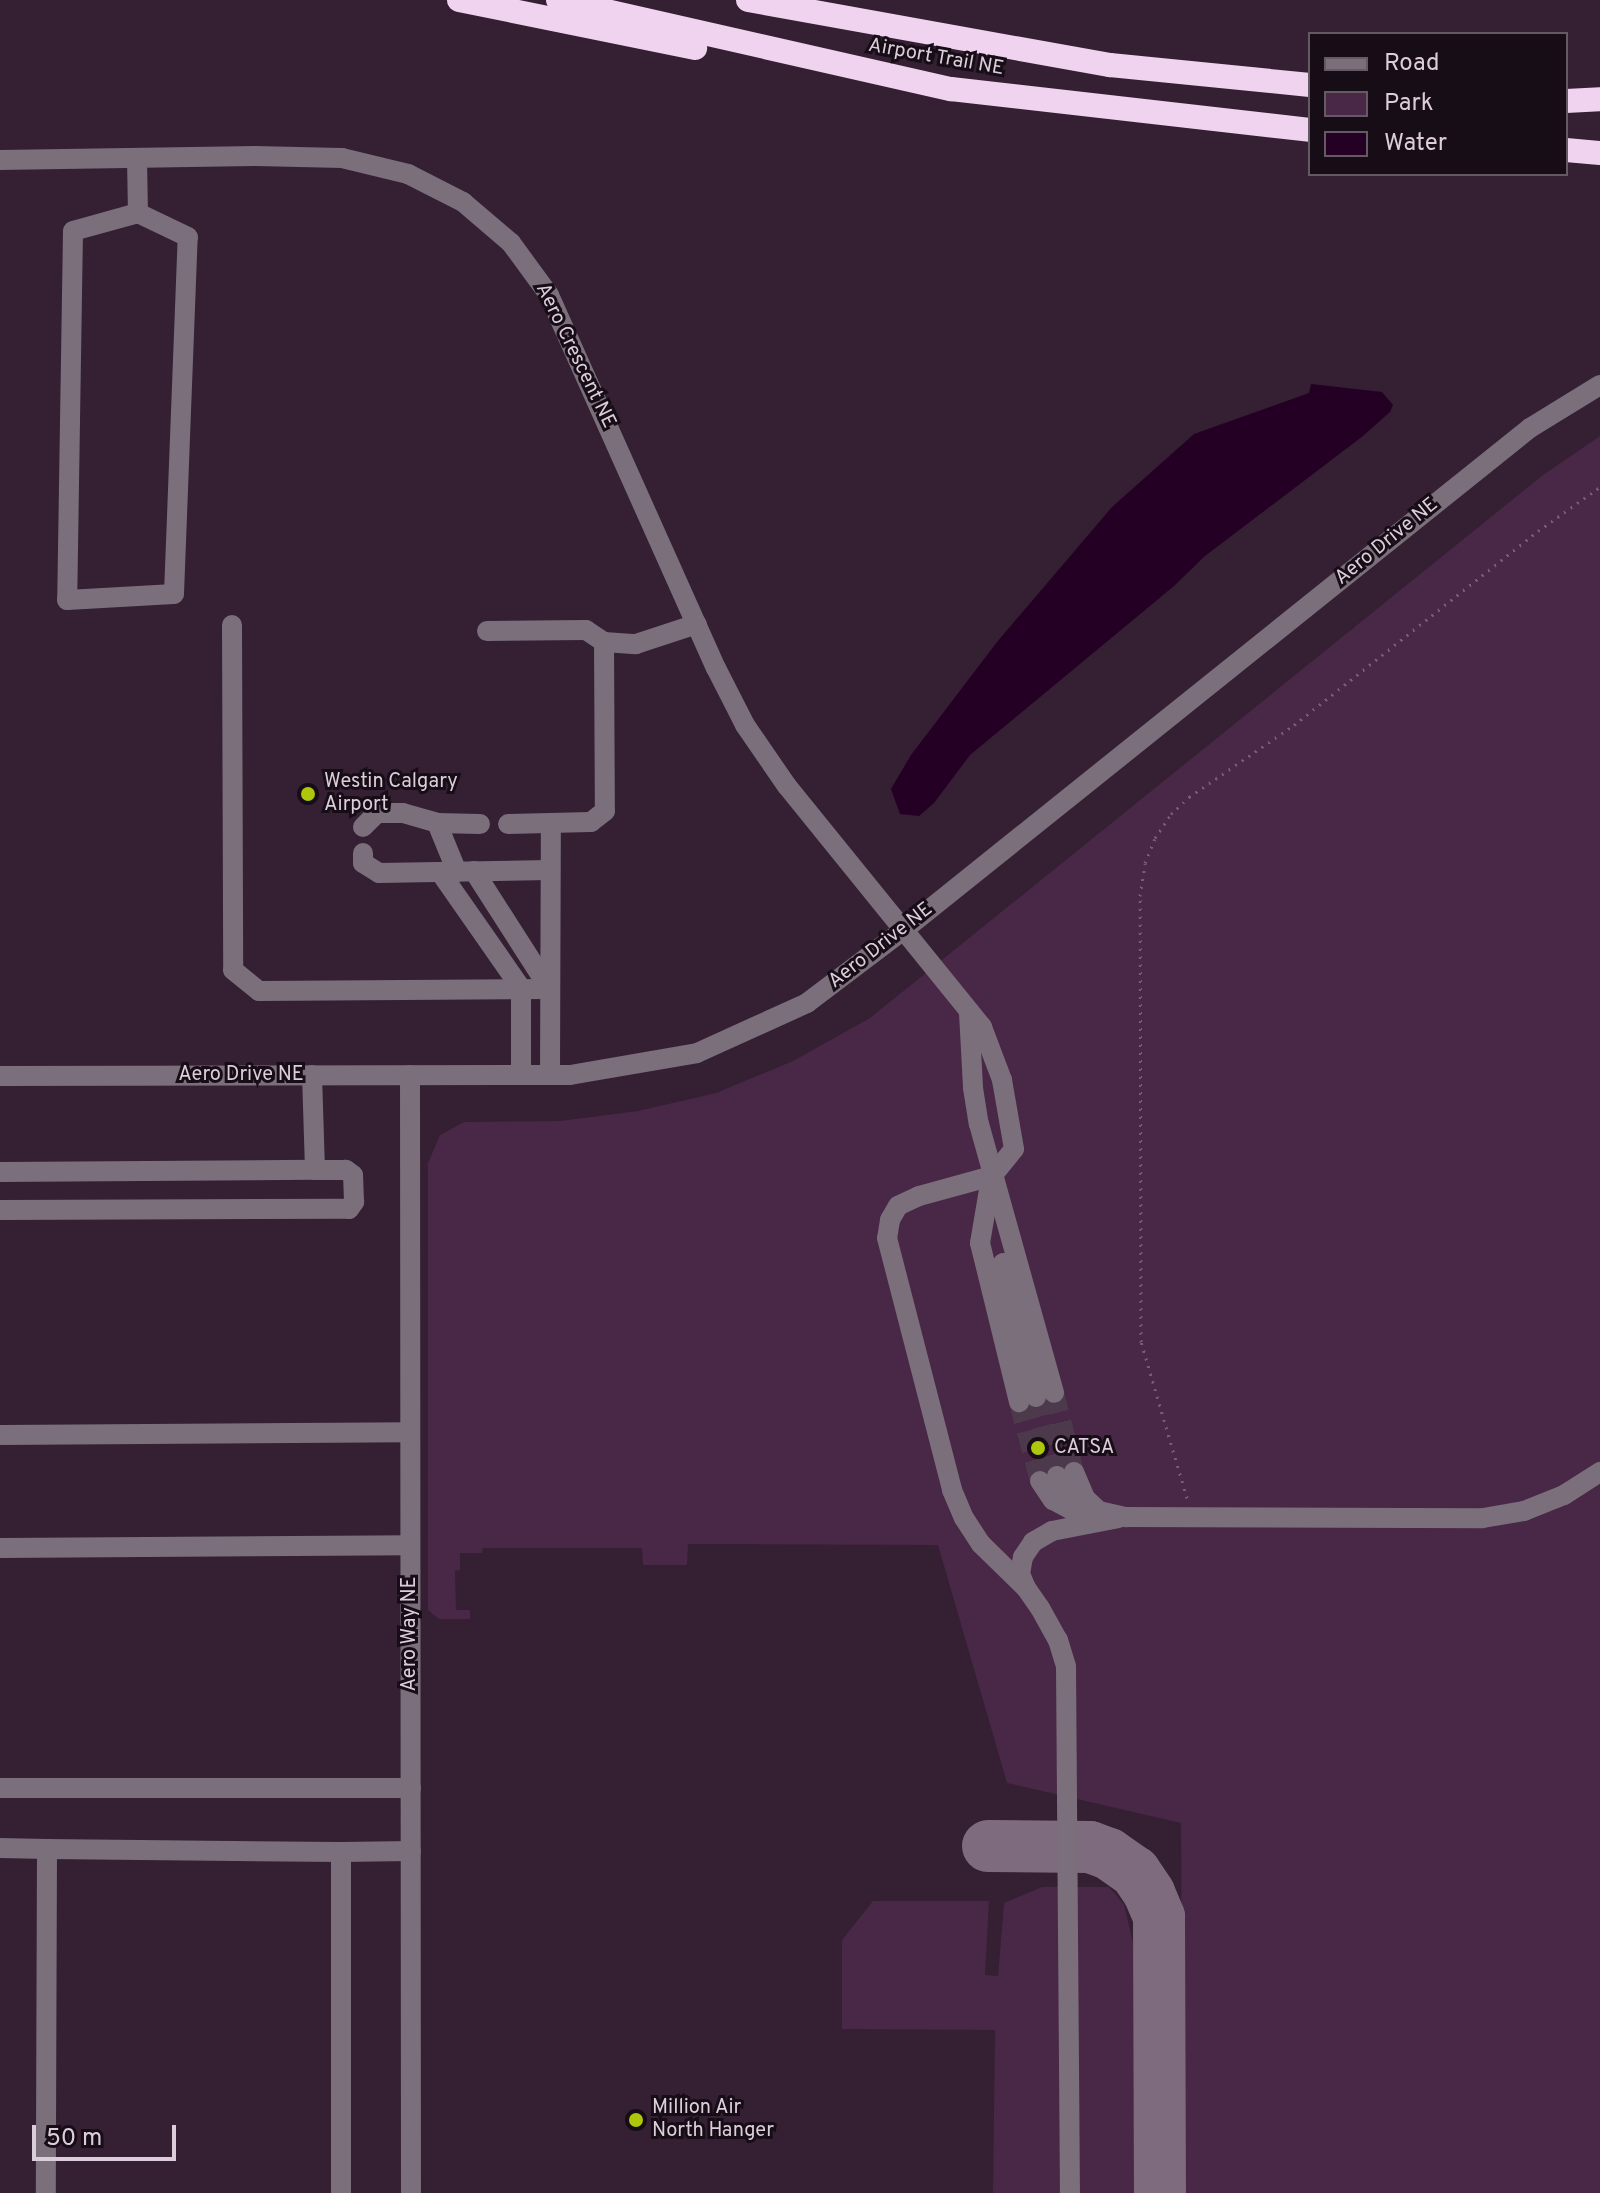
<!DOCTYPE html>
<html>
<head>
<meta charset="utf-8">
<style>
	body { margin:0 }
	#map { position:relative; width:1600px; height:2193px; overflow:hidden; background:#341f33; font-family:Overpass,sans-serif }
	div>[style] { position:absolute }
	.green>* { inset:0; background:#492747 }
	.water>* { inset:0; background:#250025 }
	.taxiway>* { height:52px; margin:-26px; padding:0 26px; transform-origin:26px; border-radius:26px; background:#7e6c7e }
	.minor-tunnel>* { height:20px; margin-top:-10px; transform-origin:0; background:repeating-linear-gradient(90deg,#4d394c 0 20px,transparent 0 30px) }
	.path>* { height:3px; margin-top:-1.5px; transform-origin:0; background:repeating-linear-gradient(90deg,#725f70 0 2px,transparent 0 8px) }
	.minor>* { height:20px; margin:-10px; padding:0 10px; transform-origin:10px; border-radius:10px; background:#7a6f7a }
	.highway>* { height:24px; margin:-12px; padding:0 12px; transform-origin:12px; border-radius:12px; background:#f0d3ee }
	.dots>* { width:22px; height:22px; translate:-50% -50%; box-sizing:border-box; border:4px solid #160d16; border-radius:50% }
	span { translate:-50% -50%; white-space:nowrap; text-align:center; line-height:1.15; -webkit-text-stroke:6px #160d16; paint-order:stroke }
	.street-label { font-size:20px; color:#dccdda }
	.poi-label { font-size:20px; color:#dccdda }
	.left { translate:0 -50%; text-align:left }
	.legend { position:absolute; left:1308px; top:32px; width:260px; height:144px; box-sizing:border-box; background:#160d16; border:2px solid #655a64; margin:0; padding:10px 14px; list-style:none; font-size:24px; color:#dccdda }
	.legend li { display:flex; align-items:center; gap:16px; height:40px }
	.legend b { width:40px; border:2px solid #655a64 }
	.scale { position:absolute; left:32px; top:2125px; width:144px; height:36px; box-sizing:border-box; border:4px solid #dccdda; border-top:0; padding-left:10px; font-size:24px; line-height:28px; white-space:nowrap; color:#dccdda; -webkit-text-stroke:6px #160d16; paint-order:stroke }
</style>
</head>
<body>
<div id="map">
	<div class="green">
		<i style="clip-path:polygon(1600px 436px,1600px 2193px,1182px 2193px,1181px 1823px,1007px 1783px,938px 1545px,688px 1544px,687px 1565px,643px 1565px,642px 1548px,483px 1548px,482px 1553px,460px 1553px,460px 1570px,455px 1571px,456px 1610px,470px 1610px,470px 1619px,439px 1619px,428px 1610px,428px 1163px,440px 1135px,464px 1122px,560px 1121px,638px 1111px,716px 1093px,793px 1061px,870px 1018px,1543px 475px)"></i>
		<i style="clip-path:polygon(1042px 1887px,1109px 1887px,1124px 1904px,1138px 1964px,1139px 2193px,993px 2193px,995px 2030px,842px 2029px,842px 1940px,873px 1901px,989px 1901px,985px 1975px,998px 1976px,1004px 1903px)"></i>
	</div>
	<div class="water">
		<i style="clip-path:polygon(1311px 384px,1382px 392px,1393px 405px,1390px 412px,1363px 436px,1205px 556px,1174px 586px,970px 755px,934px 803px,919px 816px,900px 814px,891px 789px,911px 755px,997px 642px,1112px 507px,1194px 434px,1309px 393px)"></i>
	</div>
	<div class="taxiway">
		<i style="left:988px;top:1846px;width:102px;rotate:0.6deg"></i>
		<i style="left:1090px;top:1847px;width:20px;rotate:20deg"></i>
		<i style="left:1109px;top:1854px;width:32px;rotate:35deg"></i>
		<i style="left:1135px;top:1872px;width:25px;rotate:56deg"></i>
		<i style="left:1149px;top:1893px;width:26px;rotate:67deg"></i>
		<i style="left:1159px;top:1917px;width:276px;rotate:89.8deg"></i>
	</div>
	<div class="minor-tunnel">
		<i style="left:1054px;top:1393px;width:81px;rotate:75.8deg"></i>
		<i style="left:1036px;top:1397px;width:82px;rotate:75.1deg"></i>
		<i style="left:1019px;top:1402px;width:82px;rotate:75.1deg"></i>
	</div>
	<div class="path">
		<i style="left:1187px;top:1498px;width:163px;rotate:-106.4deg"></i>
		<i style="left:1141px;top:1342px;width:446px;rotate:-90.1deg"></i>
		<i style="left:1140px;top:896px;width:33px;rotate:-81deg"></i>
		<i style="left:1145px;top:863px;width:27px;rotate:-68deg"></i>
		<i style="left:1155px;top:838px;width:29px;rotate:-56deg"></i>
		<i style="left:1171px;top:814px;width:25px;rotate:-43deg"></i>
		<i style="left:1189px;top:797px;width:127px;rotate:-34.4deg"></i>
		<i style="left:1294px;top:725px;width:312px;rotate:-38.5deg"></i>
		<i style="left:1538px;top:531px;width:76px;rotate:-35.4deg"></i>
	</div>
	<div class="minor">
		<i style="left:137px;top:158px;width:55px;rotate:89deg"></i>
		<i style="left:138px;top:213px;width:67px;rotate:164.5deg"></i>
		<i style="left:73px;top:231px;width:369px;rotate:90.9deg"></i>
		<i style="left:67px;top:600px;width:107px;rotate:-3.2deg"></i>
		<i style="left:174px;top:594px;width:357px;rotate:-87.8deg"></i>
		<i style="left:188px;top:237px;width:55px;rotate:-154.4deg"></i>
		<i style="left:0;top:160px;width:255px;rotate:-0.9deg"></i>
		<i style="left:255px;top:156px;width:87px;rotate:1.3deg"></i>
		<i style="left:342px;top:158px;width:68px;rotate:13.6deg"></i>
		<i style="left:408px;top:174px;width:62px;rotate:27deg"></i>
		<i style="left:463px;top:202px;width:63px;rotate:40.5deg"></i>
		<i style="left:511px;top:243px;width:64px;rotate:53.8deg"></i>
		<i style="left:549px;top:295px;width:409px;rotate:65.9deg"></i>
		<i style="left:716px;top:668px;width:64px;rotate:63deg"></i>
		<i style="left:745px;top:725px;width:74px;rotate:55.5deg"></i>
		<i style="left:787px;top:786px;width:310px;rotate:51deg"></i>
		<i style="left:982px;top:1027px;width:57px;rotate:69.3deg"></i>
		<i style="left:1002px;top:1080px;width:70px;rotate:80.1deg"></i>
		<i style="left:1014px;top:1149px;width:35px;rotate:129deg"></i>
		<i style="left:992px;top:1176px;width:76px;rotate:164.7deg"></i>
		<i style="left:919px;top:1196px;width:23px;rotate:155deg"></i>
		<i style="left:898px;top:1206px;width:16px;rotate:120deg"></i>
		<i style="left:890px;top:1220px;width:18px;rotate:99deg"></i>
		<i style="left:887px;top:1238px;width:260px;rotate:75.5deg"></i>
		<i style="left:952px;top:1490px;width:30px;rotate:67deg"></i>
		<i style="left:964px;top:1518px;width:31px;rotate:57deg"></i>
		<i style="left:981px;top:1544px;width:63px;rotate:44.4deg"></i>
		<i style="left:1026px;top:1588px;width:24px;rotate:55deg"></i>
		<i style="left:1040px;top:1608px;width:37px;rotate:61deg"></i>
		<i style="left:1058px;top:1640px;width:27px;rotate:73deg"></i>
		<i style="left:1066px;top:1666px;width:527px;rotate:89.57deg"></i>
		<i style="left:232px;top:625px;width:345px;rotate:89.8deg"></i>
		<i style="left:233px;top:970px;width:33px;rotate:39deg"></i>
		<i style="left:259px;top:991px;width:290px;rotate:-0.4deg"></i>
		<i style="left:487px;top:631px;width:99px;rotate:-0.6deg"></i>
		<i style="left:586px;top:630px;width:22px;rotate:34deg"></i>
		<i style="left:604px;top:642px;width:169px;rotate:89.7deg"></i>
		<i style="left:605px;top:811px;width:18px;rotate:142deg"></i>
		<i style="left:591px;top:822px;width:83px;rotate:178.6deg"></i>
		<i style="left:604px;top:642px;width:32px;rotate:4deg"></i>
		<i style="left:636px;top:644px;width:64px;rotate:-18.2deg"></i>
		<i style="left:437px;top:823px;width:53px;rotate:67.8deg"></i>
		<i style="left:363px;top:827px;width:20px;rotate:-45deg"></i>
		<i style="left:377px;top:813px;width:26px"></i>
		<i style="left:403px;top:813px;width:35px;rotate:16deg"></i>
		<i style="left:437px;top:823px;width:43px;rotate:1.3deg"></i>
		<i style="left:363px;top:853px;width:10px;rotate:90deg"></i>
		<i style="left:363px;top:863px;width:19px;rotate:32deg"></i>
		<i style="left:379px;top:873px;width:171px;rotate:-1deg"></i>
		<i style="left:474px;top:871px;width:135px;rotate:57.4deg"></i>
		<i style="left:440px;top:872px;width:141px;rotate:55.1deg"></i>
		<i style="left:521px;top:988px;width:87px;rotate:90deg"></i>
		<i style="left:969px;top:1013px;width:75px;rotate:86.9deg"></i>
		<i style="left:973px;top:1088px;width:36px;rotate:81deg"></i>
		<i style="left:979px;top:1124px;width:279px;rotate:74.4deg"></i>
		<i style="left:410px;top:1075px;width:1118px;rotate:89.95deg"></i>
		<i style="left:550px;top:1075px;width:251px;rotate:-89.8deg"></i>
		<i style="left:0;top:1076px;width:570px;rotate:-0.1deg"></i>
		<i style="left:570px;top:1075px;width:129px;rotate:-9.8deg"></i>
		<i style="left:697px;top:1053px;width:121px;rotate:-24.4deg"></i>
		<i style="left:807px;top:1003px;width:123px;rotate:-37.1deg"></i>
		<i style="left:905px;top:929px;width:801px;rotate:-38.72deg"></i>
		<i style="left:1530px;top:428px;width:82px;rotate:-31.6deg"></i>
		<i style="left:0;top:1172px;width:315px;rotate:-0.4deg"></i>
		<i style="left:990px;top:1184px;width:60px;rotate:99.6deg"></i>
		<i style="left:980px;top:1243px;width:164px;rotate:76.2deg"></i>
		<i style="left:0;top:1210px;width:349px;rotate:-0.2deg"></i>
		<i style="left:349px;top:1209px;width:9px;rotate:-54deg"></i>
		<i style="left:354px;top:1202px;width:27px;rotate:-92deg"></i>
		<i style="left:353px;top:1175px;width:9px;rotate:-144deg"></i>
		<i style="left:346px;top:1170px;width:31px;rotate:180deg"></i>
		<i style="left:315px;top:1170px;width:95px;rotate:-91.8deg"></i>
		<i style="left:1003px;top:1263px;width:138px;rotate:76.2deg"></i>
		<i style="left:0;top:1435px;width:410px;rotate:-0.4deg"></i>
		<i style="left:1074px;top:1472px;width:28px;rotate:67deg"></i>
		<i style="left:1085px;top:1498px;width:19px;rotate:43deg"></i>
		<i style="left:1099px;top:1511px;width:28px;rotate:13deg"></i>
		<i style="left:1126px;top:1517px;width:357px;rotate:0.2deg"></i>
		<i style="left:1483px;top:1518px;width:42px;rotate:-9.7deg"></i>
		<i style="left:1524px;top:1511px;width:43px;rotate:-21.8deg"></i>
		<i style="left:1564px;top:1495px;width:43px;rotate:-32.6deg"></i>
		<i style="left:1057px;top:1476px;width:31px;rotate:52deg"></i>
		<i style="left:1076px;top:1500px;width:9px;rotate:18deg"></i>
		<i style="left:1040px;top:1481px;width:23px;rotate:56deg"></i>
		<i style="left:1053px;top:1500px;width:21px;rotate:28deg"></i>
		<i style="left:1072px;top:1510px;width:27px;rotate:2deg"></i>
		<i style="left:0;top:1548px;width:410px;rotate:-0.4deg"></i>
		<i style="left:1026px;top:1588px;width:15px;rotate:-113deg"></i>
		<i style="left:1020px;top:1574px;width:17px;rotate:-80deg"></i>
		<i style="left:1023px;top:1557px;width:18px;rotate:-56deg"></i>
		<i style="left:1033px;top:1542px;width:22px;rotate:-30deg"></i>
		<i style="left:1052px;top:1531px;width:67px;rotate:-11.1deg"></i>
		<i style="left:0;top:1788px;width:411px"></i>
		<i style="left:0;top:1848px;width:47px;rotate:1.2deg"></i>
		<i style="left:47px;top:1849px;width:344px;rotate:90.2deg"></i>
		<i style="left:47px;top:1849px;width:294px;rotate:0.6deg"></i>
		<i style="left:341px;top:2193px;width:341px;rotate:-90deg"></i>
		<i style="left:341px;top:1852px;width:70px;rotate:-0.8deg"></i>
	</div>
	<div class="highway">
		<i style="left:459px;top:0;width:241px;rotate:11.5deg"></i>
		<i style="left:558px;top:0;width:403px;rotate:12.8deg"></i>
		<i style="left:951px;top:89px;width:361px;rotate:6.5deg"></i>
		<i style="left:748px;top:0;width:368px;rotate:10.2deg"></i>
		<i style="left:1110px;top:65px;width:201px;rotate:5.7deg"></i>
		<i style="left:1566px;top:101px;width:34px;rotate:-3deg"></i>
		<i style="left:1566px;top:150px;width:34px;rotate:5deg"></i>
	</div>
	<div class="dots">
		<i style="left:308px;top:794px;background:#aec60b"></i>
		<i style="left:1038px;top:1448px;background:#aec60b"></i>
		<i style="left:636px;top:2120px;background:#aec60b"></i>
	</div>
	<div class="street-label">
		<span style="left:936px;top:58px;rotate:10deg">Airport Trail NE</span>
		<span style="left:575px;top:356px;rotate:64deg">Aero Crescent NE</span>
		<span style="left:1387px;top:542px;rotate:-39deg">Aero Drive NE</span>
		<span style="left:881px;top:946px;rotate:-38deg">Aero Drive NE</span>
		<span style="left:241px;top:1075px">Aero Drive NE</span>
		<span style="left:410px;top:1634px;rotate:-90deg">Aero Way NE</span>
	</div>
	<div class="poi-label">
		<span class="left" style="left:324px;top:794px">Westin Calgary<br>Airport</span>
		<span class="left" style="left:1054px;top:1448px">CATSA</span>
		<span class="left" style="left:652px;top:2120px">Million Air<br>North Hanger</span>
	</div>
	<ul class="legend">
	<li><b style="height:10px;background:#7a6f7a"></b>Road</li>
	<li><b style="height:22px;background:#492747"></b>Park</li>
	<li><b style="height:22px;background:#250025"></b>Water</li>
	</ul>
	<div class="scale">50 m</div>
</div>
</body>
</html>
